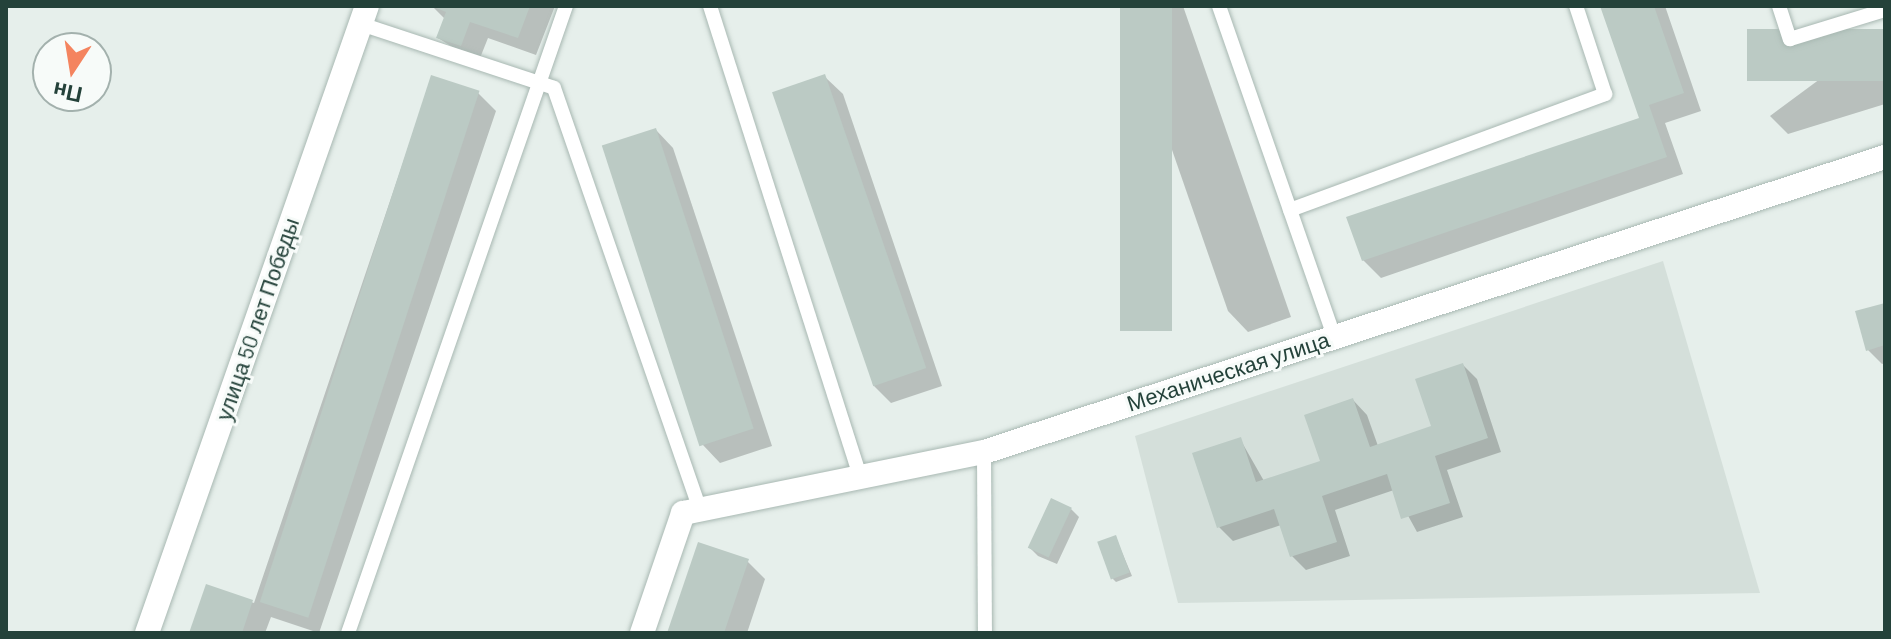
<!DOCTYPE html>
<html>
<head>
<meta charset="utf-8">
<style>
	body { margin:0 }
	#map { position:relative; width:1891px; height:639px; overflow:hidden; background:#e6efeb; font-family:Barlow,sans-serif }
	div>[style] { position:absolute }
	.built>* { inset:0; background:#d4dfda }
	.shadow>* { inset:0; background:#0003 }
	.building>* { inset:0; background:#bbcac4; transform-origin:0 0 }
	.roads { filter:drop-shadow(0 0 2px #a8b8b2) drop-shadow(0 0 2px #a8b8b2) }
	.lane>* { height:14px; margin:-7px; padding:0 7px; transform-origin:7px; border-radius:7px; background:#fff }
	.street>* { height:24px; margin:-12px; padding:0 12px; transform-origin:12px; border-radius:12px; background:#fff }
	.secondary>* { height:24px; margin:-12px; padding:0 12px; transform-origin:12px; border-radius:12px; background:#fff }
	span { translate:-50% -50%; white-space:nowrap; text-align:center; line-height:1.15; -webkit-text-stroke:6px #f7fbf9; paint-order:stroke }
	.street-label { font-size:22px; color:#24423a }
	.frame { position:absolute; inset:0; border:8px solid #24423a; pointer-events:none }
	.north { position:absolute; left:32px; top:32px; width:80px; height:80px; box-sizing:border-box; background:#f7fbf9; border:2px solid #a3b1ad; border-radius:50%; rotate:192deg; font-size:22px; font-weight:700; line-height:32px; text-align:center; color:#24423a }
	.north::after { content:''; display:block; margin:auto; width:28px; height:36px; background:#f4845f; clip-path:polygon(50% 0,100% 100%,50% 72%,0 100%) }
</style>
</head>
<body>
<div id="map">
	<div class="built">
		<i style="clip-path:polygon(1663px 261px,1760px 593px,1178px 603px,1135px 436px)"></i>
	</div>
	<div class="shadow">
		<i style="clip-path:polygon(432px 6px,555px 6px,536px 55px,488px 38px,478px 63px,438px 38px,445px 19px)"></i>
		<i style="clip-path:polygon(1122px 6px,1183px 6px,1291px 317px,1248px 332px,1228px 311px)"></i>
		<i style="clip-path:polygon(1602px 6px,1665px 6px,1701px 111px,1665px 123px,1683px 174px,1381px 278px,1363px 260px,1641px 119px)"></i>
		<i style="clip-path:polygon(1885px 31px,1885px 104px,1788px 134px,1770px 116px)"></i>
		<i style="clip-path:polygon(432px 77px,478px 93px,496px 111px,319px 633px,271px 617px,265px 633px,191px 633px,207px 587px,254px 603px)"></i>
		<i style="clip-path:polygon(825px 77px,843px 94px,942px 386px,891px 403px,873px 385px)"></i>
		<i style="clip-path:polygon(656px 130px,673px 148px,772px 446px,720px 463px,703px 445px)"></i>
		<i style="clip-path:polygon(1885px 305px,1885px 363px,1882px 364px,1868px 350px)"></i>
		<i style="clip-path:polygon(1463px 365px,1477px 379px,1501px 452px,1447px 470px,1463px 517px,1417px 532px,1394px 490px,1335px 510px,1350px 556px,1306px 570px,1292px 556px,1281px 525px,1233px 541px,1219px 527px,1240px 439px,1264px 481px,1322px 462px,1353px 400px,1367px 415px,1378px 446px,1433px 427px)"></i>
		<i style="clip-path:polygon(1071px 509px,1079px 517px,1057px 564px,1038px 556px,1030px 548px)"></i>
		<i style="clip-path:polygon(1116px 538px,1132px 576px,1116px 582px,1113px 579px)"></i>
		<i style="clip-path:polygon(747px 561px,765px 579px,747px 633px,669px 633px)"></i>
	</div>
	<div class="building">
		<i style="clip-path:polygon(431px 6px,530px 6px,518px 38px,470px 22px,461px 46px,436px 38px,446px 12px)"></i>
		<i style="left:1120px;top:6px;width:52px;height:325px"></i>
		<i style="clip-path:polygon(1600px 6px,1654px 6px,1684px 93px,1649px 105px,1667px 157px,1362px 261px,1346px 217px,1639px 118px)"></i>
		<i style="left:1885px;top:29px;width:52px;height:138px;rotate:90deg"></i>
		<i style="left:825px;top:74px;width:311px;height:56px;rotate:71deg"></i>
		<i style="left:431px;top:75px;width:51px;height:554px;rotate:18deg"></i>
		<i style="left:656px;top:128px;width:316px;height:57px;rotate:72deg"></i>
		<i style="clip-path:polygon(1885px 303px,1885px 345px,1866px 351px,1855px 311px)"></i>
		<i style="clip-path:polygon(1463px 363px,1488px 438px,1435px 456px,1450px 503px,1401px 519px,1387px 474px,1322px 496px,1337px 542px,1290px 557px,1274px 509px,1217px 528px,1192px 453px,1241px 437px,1256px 482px,1320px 461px,1304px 415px,1353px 398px,1370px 447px,1431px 426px,1415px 379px)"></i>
		<i style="left:1051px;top:498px;width:23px;height:55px;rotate:25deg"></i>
		<i style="left:1116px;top:535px;width:40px;height:20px;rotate:70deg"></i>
		<i style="clip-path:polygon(698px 542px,749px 559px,724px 633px,667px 633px)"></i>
		<i style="clip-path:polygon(206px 584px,253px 600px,242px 633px,189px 633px)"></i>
	</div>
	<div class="roads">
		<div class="lane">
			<i style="left:710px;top:6px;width:494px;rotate:72.3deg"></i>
			<i style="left:1219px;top:6px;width:349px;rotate:70.8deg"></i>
			<i style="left:1779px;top:6px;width:35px;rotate:72deg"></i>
			<i style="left:1790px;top:39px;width:99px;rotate:-17deg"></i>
			<i style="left:361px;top:24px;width:203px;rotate:18.3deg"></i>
			<i style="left:554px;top:88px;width:447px;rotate:70.9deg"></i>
			<i style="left:1290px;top:210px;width:336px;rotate:-20.2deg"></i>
			<i style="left:1605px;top:94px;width:93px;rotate:-108.2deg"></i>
			<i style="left:984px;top:452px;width:181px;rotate:89.7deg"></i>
			<i style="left:348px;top:633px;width:664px;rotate:-70.83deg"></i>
		</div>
		<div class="street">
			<i style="left:642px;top:633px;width:127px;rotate:-71.1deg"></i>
			<i style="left:683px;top:513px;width:307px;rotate:-11.5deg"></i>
			<i style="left:984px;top:452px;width:948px;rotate:-18.13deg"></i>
		</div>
		<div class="secondary">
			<i style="left:147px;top:633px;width:664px;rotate:-70.67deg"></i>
		</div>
	</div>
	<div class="street-label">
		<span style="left:257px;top:319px;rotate:-71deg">улица 50 лет Победы</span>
		<span style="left:1228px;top:371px;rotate:-18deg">Механическая улица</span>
	</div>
	<div class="frame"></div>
	<div class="north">Пн</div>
</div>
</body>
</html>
